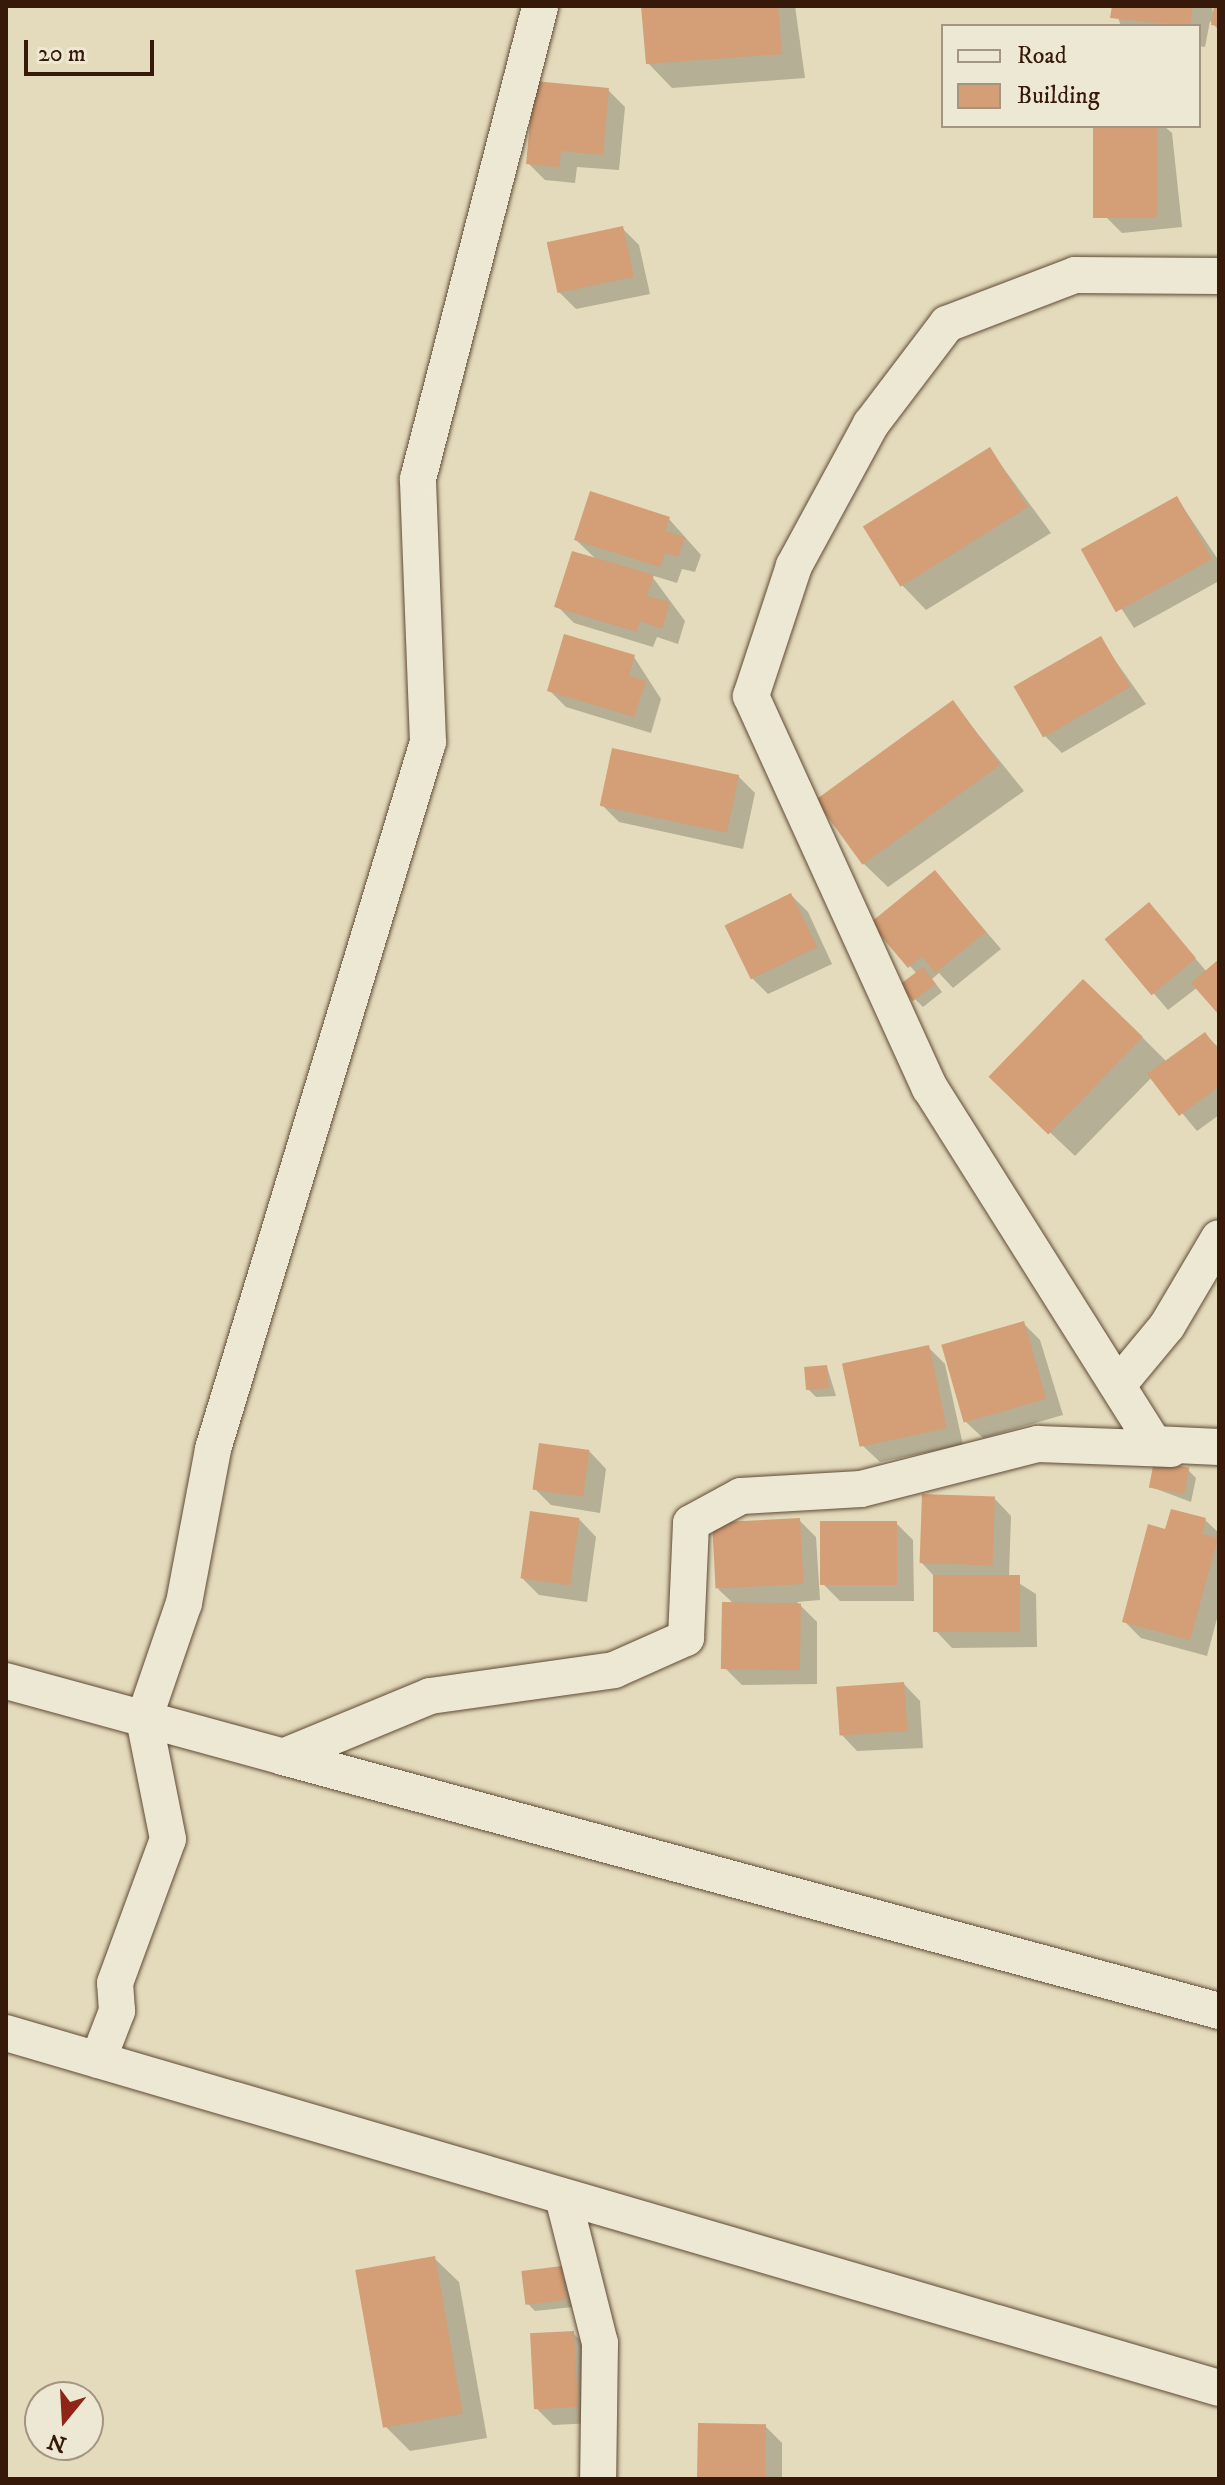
<!DOCTYPE html>
<html>
<head>
<meta charset="utf-8">
<style>
	body { margin:0 }
	#map { position:relative; width:1225px; height:2485px; overflow:hidden; background:#e3dbbc; font-family:"IM FELL DW Pica",serif }
	div>[style] { position:absolute }
	.shadow>* { inset:0; background:#0003 }
	.building>* { inset:0; background:#d49e76; transform-origin:0 0 }
	.roads { filter:drop-shadow(0 0 2px #614a35) drop-shadow(0 0 2px #614a35) }
	.street>* { height:36px; margin:-18px; padding:0 18px; transform-origin:18px; border-radius:18px; background:#ede8d3 }
	span { translate:-50% -50%; white-space:nowrap; text-align:center; line-height:1.15; -webkit-text-stroke:7px #ede8d3; paint-order:stroke }
	.frame { position:absolute; inset:0; border:8px solid #361908; pointer-events:none }
	.legend { position:absolute; left:941px; top:24px; width:260px; height:104px; box-sizing:border-box; background:#ede8d3; border:2px solid #a49582; margin:0; padding:10px 14px; list-style:none; font-size:24px; color:#361908 }
	.legend li { display:flex; align-items:center; gap:16px; height:40px }
	.legend b { width:40px; border:2px solid #a49582 }
	.north { position:absolute; left:24px; top:2381px; width:80px; height:80px; box-sizing:border-box; background:#ede8d3; border:2px solid #a49582; border-radius:50%; rotate:198deg; font-size:22px; font-weight:700; line-height:32px; text-align:center; color:#361908 }
	.north::after { content:''; display:block; margin:auto; width:28px; height:36px; background:#8f2418; clip-path:polygon(50% 0,100% 100%,50% 72%,0 100%) }
	.scale { position:absolute; left:24px; top:40px; width:130px; height:36px; box-sizing:border-box; border:4px solid #361908; border-top:0; padding-left:10px; font-size:24px; line-height:28px; white-space:nowrap; color:#361908; -webkit-text-stroke:6px #ede8d3; paint-order:stroke }
</style>
</head>
<body>
<div id="map">
	<div class="shadow">
		<i style="clip-path:polygon(643px 6px,795px 6px,805px 78px,672px 88px,648px 63px)"></i>
		<i style="clip-path:polygon(1114px 6px,1212px 6px,1214px 20px,1219px 6px,1219px 30px,1210px 21px,1205px 47px,1199px 46px,1199px 26px,1121px 26px)"></i>
		<i style="clip-path:polygon(608px 90px,625px 107px,619px 170px,577px 167px,575px 183px,545px 180px,528px 163px)"></i>
		<i style="clip-path:polygon(1095px 126px,1164px 126px,1172px 133px,1182px 227px,1122px 233px,1105px 216px)"></i>
		<i style="clip-path:polygon(622px 228px,639px 245px,650px 294px,576px 309px,559px 292px)"></i>
		<i style="clip-path:polygon(990px 450px,1051px 533px,926px 610px,902px 585px)"></i>
		<i style="clip-path:polygon(1177px 498px,1219px 561px,1219px 581px,1134px 628px,1083px 549px)"></i>
		<i style="clip-path:polygon(669px 519px,701px 555px,695px 572px,682px 569px,677px 583px,651px 575px,685px 621px,678px 644px,657px 637px,653px 647px,574px 623px,557px 606px,597px 560px,576px 540px)"></i>
		<i style="clip-path:polygon(1100px 639px,1146px 704px,1062px 753px,1045px 736px)"></i>
		<i style="clip-path:polygon(634px 657px,661px 699px,651px 733px,566px 707px,549px 690px)"></i>
		<i style="clip-path:polygon(952px 702px,1024px 791px,888px 887px,863px 863px)"></i>
		<i style="clip-path:polygon(738px 776px,755px 793px,743px 849px,619px 822px,602px 805px)"></i>
		<i style="clip-path:polygon(935px 872px,1001px 949px,953px 988px,939px 973px,932px 979px,942px 992px,923px 1007px,915px 999px,917px 974px,873px 923px)"></i>
		<i style="clip-path:polygon(791px 895px,808px 912px,832px 964px,768px 994px,751px 977px)"></i>
		<i style="clip-path:polygon(1149px 905px,1207px 972px,1219px 962px,1219px 1012px,1198px 987px,1168px 1010px,1107px 939px)"></i>
		<i style="clip-path:polygon(1205px 1034px,1219px 1048px,1219px 1115px,1197px 1131px,1152px 1077px,1075px 1156px,1017px 1101px,1142px 1037px,1167px 1062px)"></i>
		<i style="clip-path:polygon(1023px 1323px,1040px 1340px,1063px 1415px,983px 1438px,966px 1422px)"></i>
		<i style="clip-path:polygon(928px 1347px,945px 1364px,963px 1445px,880px 1462px,863px 1446px)"></i>
		<i style="clip-path:polygon(827px 1367px,836px 1396px,816px 1397px,808px 1389px)"></i>
		<i style="clip-path:polygon(590px 1452px,606px 1469px,600px 1513px,551px 1505px,534px 1488px)"></i>
		<i style="clip-path:polygon(1188px 1470px,1196px 1478px,1191px 1502px,1151px 1487px)"></i>
		<i style="clip-path:polygon(995px 1499px,1011px 1516px,1009px 1577px,1036px 1594px,1037px 1647px,952px 1648px,936px 1631px,935px 1577px,921px 1562px)"></i>
		<i style="clip-path:polygon(580px 1520px,596px 1537px,587px 1602px,539px 1595px,522px 1578px)"></i>
		<i style="clip-path:polygon(799px 1520px,816px 1537px,820px 1600px,797px 1602px,817px 1622px,817px 1684px,742px 1685px,725px 1668px,734px 1604px,718px 1589px)"></i>
		<i style="clip-path:polygon(1205px 1520px,1219px 1533px,1219px 1611px,1207px 1656px,1141px 1638px,1124px 1621px,1166px 1531px)"></i>
		<i style="clip-path:polygon(896px 1523px,913px 1540px,914px 1601px,840px 1601px,823px 1584px)"></i>
		<i style="clip-path:polygon(904px 1684px,920px 1701px,923px 1748px,857px 1751px,841px 1734px)"></i>
		<i style="clip-path:polygon(434px 2258px,459px 2282px,487px 2438px,410px 2451px,385px 2426px)"></i>
		<i style="clip-path:polygon(561px 2268px,573px 2307px,535px 2311px,527px 2303px)"></i>
		<i style="clip-path:polygon(573px 2333px,590px 2350px,594px 2423px,553px 2425px,536px 2408px)"></i>
		<i style="clip-path:polygon(765px 2426px,782px 2443px,782px 2479px,701px 2479px)"></i>
	</div>
	<div class="building">
		<i style="clip-path:polygon(641px 6px,778px 6px,782px 54px,646px 64px)"></i>
		<i style="clip-path:polygon(1112px 6px,1193px 6px,1190px 26px,1110px 18px)"></i>
		<i style="clip-path:polygon(1214px 6px,1219px 6px,1219px 26px,1211px 25px)"></i>
		<i style="clip-path:polygon(534px 81px,609px 88px,603px 155px,561px 151px,559px 167px,526px 164px)"></i>
		<i style="left:1093px;top:126px;width:64px;height:92px"></i>
		<i style="left:623px;top:226px;width:52px;height:78px;rotate:78deg"></i>
		<i style="left:990px;top:447px;width:71px;height:150px;rotate:58deg"></i>
		<i style="clip-path:polygon(590px 491px,670px 517px,665px 531px,685px 537px,678px 557px,665px 553px,660px 567px,574px 540px)"></i>
		<i style="left:1177px;top:496px;width:72px;height:110px;rotate:61deg"></i>
		<i style="clip-path:polygon(572px 551px,654px 575px,647px 596px,670px 602px,662px 629px,640px 621px,637px 632px,554px 607px)"></i>
		<i style="clip-path:polygon(564px 634px,635px 655px,629px 676px,646px 681px,634px 717px,547px 691px)"></i>
		<i style="left:1101px;top:636px;width:59px;height:101px;rotate:60deg"></i>
		<i style="left:953px;top:700px;width:80px;height:170px;rotate:54deg"></i>
		<i style="left:612px;top:748px;width:130px;height:59px;rotate:12deg"></i>
		<i style="clip-path:polygon(935px 870px,986px 932px,935px 973px,922px 956px,908px 968px,870px 923px)"></i>
		<i style="left:791px;top:893px;width:60px;height:74px;rotate:64deg"></i>
		<i style="left:1149px;top:902px;width:73px;height:58px;rotate:50deg"></i>
		<i style="clip-path:polygon(1219px 959px,1219px 1015px,1191px 983px)"></i>
		<i style="left:923px;top:967px;width:21px;height:29px;rotate:53deg"></i>
		<i style="left:1083px;top:979px;width:83px;height:136px;rotate:44deg"></i>
		<i style="clip-path:polygon(1205px 1032px,1219px 1051px,1219px 1086px,1179px 1116px,1147px 1074px)"></i>
		<i style="left:1024px;top:1321px;width:81px;height:86px;rotate:74deg"></i>
		<i style="left:929px;top:1345px;width:85px;height:89px;rotate:78deg"></i>
		<i style="left:827px;top:1365px;width:23px;height:23px;rotate:85deg"></i>
		<i style="left:539px;top:1443px;width:51px;height:47px;rotate:8deg"></i>
		<i style="left:1154px;top:1461px;width:36px;height:27px;rotate:11deg"></i>
		<i style="left:922px;top:1494px;width:73px;height:69px;rotate:2deg"></i>
		<i style="clip-path:polygon(1171px 1509px,1206px 1518px,1202px 1534px,1218px 1538px,1190px 1640px,1122px 1622px,1148px 1524px,1165px 1529px)"></i>
		<i style="left:530px;top:1511px;width:50px;height:68px;rotate:8deg"></i>
		<i style="left:800px;top:1518px;width:66px;height:88px;rotate:87deg"></i>
		<i style="left:820px;top:1521px;width:77px;height:64px"></i>
		<i style="left:933px;top:1575px;width:87px;height:57px"></i>
		<i style="left:722px;top:1602px;width:79px;height:67px;rotate:1deg"></i>
		<i style="left:904px;top:1682px;width:49px;height:68px;rotate:86deg"></i>
		<i style="left:435px;top:2256px;width:160px;height:81px;rotate:80deg"></i>
		<i style="left:562px;top:2266px;width:34px;height:41px;rotate:83deg"></i>
		<i style="left:574px;top:2331px;width:76px;height:44px;rotate:87deg"></i>
		<i style="left:698px;top:2423px;width:68px;height:56px;rotate:1deg"></i>
	</div>
	<div class="roads">
		<div class="street">
			<i style="left:1219px;top:276px;width:144px;rotate:-179.6deg"></i>
			<i style="left:1075px;top:275px;width:137px;rotate:159.1deg"></i>
			<i style="left:947px;top:324px;width:126px;rotate:127.2deg"></i>
			<i style="left:871px;top:424px;width:162px;rotate:118.5deg"></i>
			<i style="left:794px;top:566px;width:137px;rotate:108.3deg"></i>
			<i style="left:751px;top:696px;width:431px;rotate:65.5deg"></i>
			<i style="left:930px;top:1088px;width:421px;rotate:57.8deg"></i>
			<i style="left:1154px;top:1444px;width:65px;rotate:2.6deg"></i>
			<i style="left:1118px;top:1385px;width:77px;rotate:-50.3deg"></i>
			<i style="left:1167px;top:1326px;width:102px;rotate:-59.4deg"></i>
			<i style="left:6px;top:1681px;width:287px;rotate:15.3deg"></i>
			<i style="left:283px;top:1757px;width:159px;rotate:-22.5deg"></i>
			<i style="left:430px;top:1696px;width:186px;rotate:-8deg"></i>
			<i style="left:614px;top:1670px;width:79px;rotate:-24deg"></i>
			<i style="left:686px;top:1638px;width:115px;rotate:-87.5deg"></i>
			<i style="left:691px;top:1523px;width:57px;rotate:-28.4deg"></i>
			<i style="left:741px;top:1496px;width:120px;rotate:-3.3deg"></i>
			<i style="left:861px;top:1489px;width:183px;rotate:-14.3deg"></i>
			<i style="left:1038px;top:1444px;width:133px;rotate:2.2deg"></i>
			<i style="left:283px;top:1757px;width:970px;rotate:15.18deg"></i>
			<i style="left:6px;top:2033px;width:1264px;rotate:16.31deg"></i>
			<i style="left:98px;top:2060px;width:53px;rotate:-68.8deg"></i>
			<i style="left:117px;top:2011px;width:28px;rotate:-94deg"></i>
			<i style="left:115px;top:1983px;width:153px;rotate:-69.8deg"></i>
			<i style="left:168px;top:1839px;width:122px;rotate:-101.3deg"></i>
			<i style="left:144px;top:1719px;width:123px;rotate:-71deg"></i>
			<i style="left:184px;top:1603px;width:157px;rotate:-79.3deg"></i>
			<i style="left:213px;top:1449px;width:739px;rotate:-73.09deg"></i>
			<i style="left:428px;top:742px;width:263px;rotate:-92.2deg"></i>
			<i style="left:418px;top:479px;width:488px;rotate:-75.5deg"></i>
			<i style="left:563px;top:2197px;width:151px;rotate:75.8deg"></i>
			<i style="left:600px;top:2343px;width:136px;rotate:90.8deg"></i>
		</div>
	</div>
	<div class="frame"></div>
	<ul class="legend">
	<li><b style="height:10px;background:#ede8d3"></b>Road</li>
	<li><b style="height:22px;background:#d49e76"></b>Building</li>
	</ul>
	<div class="north">N</div>
	<div class="scale">20 m</div>
</div>
</body>
</html>
